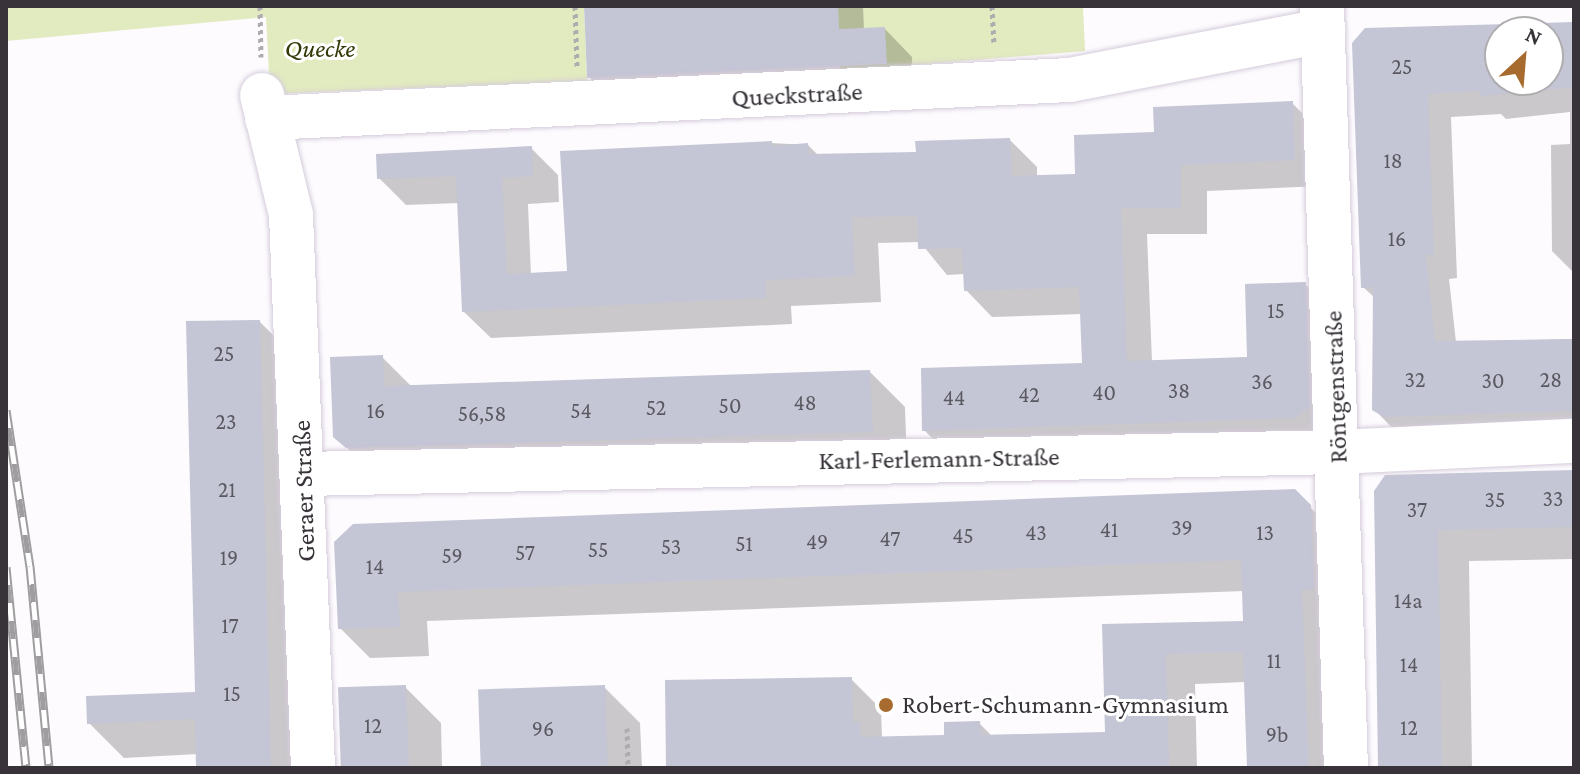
<!DOCTYPE html>
<html>
<head>
<meta charset="utf-8">
<style>
	body { margin:0 }
	#map { position:relative; width:1580px; height:774px; overflow:hidden; background:#fdfbfe; font-family:"Crimson Pro",serif }
	div>[style] { position:absolute }
	.green>* { inset:0; background:#e2eac0 }
	.shadow>* { inset:0; background:#0003 }
	.building>* { inset:0; background:#c4c5d5; transform-origin:0 0 }
	.path>* { height:5px; margin-top:-2.5px; transform-origin:0; background:repeating-linear-gradient(90deg,#afacb0 0 4px,transparent 0 8px) }
	.roads { filter:drop-shadow(0 0 2px #d4cbda) drop-shadow(0 0 2px #d4cbda) }
	.minor>* { height:44px; margin:-22px; padding:0 22px; transform-origin:22px; border-radius:22px; background:#fff }
	.rail>* { height:9px; margin-top:-4.5px; transform-origin:0; background:repeating-linear-gradient(90deg,#fff 0 18px,#a09da1 0 36px); box-sizing:border-box; border-block:2px solid #a09da1 }
	.dots>* { width:22px; height:22px; translate:-50% -50%; box-sizing:border-box; border:4px solid #fff; border-radius:50% }
	span { translate:-50% -50%; white-space:nowrap; text-align:center; line-height:1.15; -webkit-text-stroke:6px #fff; paint-order:stroke }
	.number-label { font-size:22px; color:#5a5860 }
	.number-label span { -webkit-text-stroke-width:0 }
	.park-label { font-size:26px; color:#333906; font-style:italic }
	.street-label { font-size:26px; color:#373339 }
	.poi-label { font-size:26px; color:#373339 }
	.left { translate:0 -50%; text-align:left }
	.frame { position:absolute; inset:0; border:8px solid #373339; pointer-events:none }
	.north { position:absolute; left:1484px; top:16px; width:80px; height:80px; box-sizing:border-box; background:#fff; border:2px solid #afadb0; border-radius:50%; rotate:26deg; font-size:22px; font-weight:700; line-height:32px; text-align:center; color:#373339 }
	.north::after { content:''; display:block; margin:auto; width:28px; height:36px; background:#a86b2f; clip-path:polygon(50% 0,100% 100%,50% 72%,0 100%) }
</style>
</head>
<body>
<div id="map">
	<div class="green">
		<i style="clip-path:polygon(6px 6px,584px 6px,587px 81px,270px 94px,266px 17px,6px 41px)"></i>
		<i style="clip-path:polygon(838px 6px,1083px 6px,1085px 51px,840px 71px)"></i>
	</div>
	<div class="shadow">
		<i style="clip-path:polygon(586px 6px,863px 6px,864px 30px,885px 29px,912px 57px,913px 91px,616px 105px,589px 77px)"></i>
		<i style="clip-path:polygon(evenodd,1574px 23px,1574px 273px,1552px 251px,1551px 145px,1570px 144px,1570px 112px,1506px 119px,1501px 114px,1451px 117px,1457px 278px,1449px 279px,1456px 342px,1574px 339px,1574px 436px,1398px 434px,1374px 409px,1375px 298px,1363px 287px,1354px 43px,1574px 23px,1500px 32px,1548px 32px,1548px 80px,1500px 80px,1500px 32px)"></i>
		<i style="clip-path:polygon(1292px 103px,1319px 130px,1321px 186px,1207px 191px,1207px 234px,1147px 234px,1152px 362px,1249px 359px,1305px 284px,1332px 311px,1336px 434px,951px 457px,924px 430px,1084px 365px,1082px 314px,992px 317px,966px 290px,965px 274px,947px 275px,920px 242px,878px 243px,881px 302px,791px 306px,792px 324px,491px 338px,464px 312px,459px 203px,406px 205px,379px 178px,531px 148px,558px 175px,559px 202px,528px 204px,531px 275px,569px 273px,771px 143px,808px 145px,819px 156px,918px 154px,1010px 140px,1037px 167px,1037px 178px,1077px 176px,1156px 134px)"></i>
		<i style="clip-path:polygon(260px 322px,295px 357px,304px 768px,199px 768px,198px 754px,124px 758px,89px 723px,197px 694px)"></i>
		<i style="clip-path:polygon(382px 357px,412px 387px,870px 372px,905px 407px,907px 466px,371px 471px,335px 436px)"></i>
		<i style="clip-path:polygon(1574px 472px,1574px 559px,1469px 561px,1472px 768px,1380px 768px,1376px 492px)"></i>
		<i style="clip-path:polygon(1294px 491px,1340px 537px,1337px 768px,1249px 768px,1246px 682px,1195px 684px,1197px 768px,668px 768px,851px 679px,881px 709px,882px 738px,946px 737px,980px 724px,992px 736px,1107px 734px,1104px 626px,1245px 623px,1244px 591px,427px 621px,429px 656px,370px 658px,340px 628px,336px 543px)"></i>
		<i style="clip-path:polygon(405px 687px,441px 723px,442px 768px,343px 768px)"></i>
		<i style="clip-path:polygon(604px 687px,640px 723px,642px 768px,483px 768px)"></i>
	</div>
	<div class="building">
		<i style="clip-path:polygon(584px 6px,838px 6px,839px 29px,885px 27px,887px 64px,587px 78px)"></i>
		<i style="clip-path:polygon(evenodd,1574px 22px,1574px 87px,1480px 96px,1480px 91px,1428px 94px,1434px 255px,1426px 255px,1435px 341px,1574px 339px,1574px 411px,1384px 417px,1372px 410px,1373px 287px,1361px 288px,1352px 43px,1365px 28px,1574px 22px,1500px 32px,1548px 32px,1548px 80px,1500px 80px,1500px 32px)"></i>
		<i style="clip-path:polygon(1293px 101px,1295px 160px,1181px 165px,1181px 208px,1121px 208px,1127px 361px,1247px 357px,1245px 284px,1306px 282px,1310px 407px,1295px 418px,922px 431px,921px 368px,1082px 363px,1079px 287px,964px 291px,962px 248px,918px 249px,917px 216px,852px 217px,855px 276px,765px 280px,766px 298px,462px 312px,456px 176px,377px 179px,376px 154px,532px 146px,533px 176px,502px 178px,507px 274px,567px 271px,560px 151px,772px 141px,772px 146px,808px 143px,809px 154px,916px 152px,915px 141px,1010px 138px,1012px 176px,1075px 174px,1074px 135px,1154px 132px,1153px 107px)"></i>
		<i style="clip-path:polygon(260px 320px,271px 768px,196px 768px,195px 719px,87px 724px,86px 696px,195px 692px,186px 321px)"></i>
		<i style="clip-path:polygon(383px 355px,384px 386px,870px 370px,873px 432px,346px 448px,333px 437px,330px 357px)"></i>
		<i style="clip-path:polygon(1574px 470px,1574px 527px,1438px 530px,1442px 768px,1378px 768px,1374px 491px,1385px 475px)"></i>
		<i style="clip-path:polygon(1295px 489px,1311px 505px,1314px 589px,1302px 590px,1309px 768px,1247px 768px,1243px 652px,1166px 654px,1169px 768px,666px 768px,665px 680px,852px 677px,853px 722px,860px 722px,860px 737px,944px 735px,944px 722px,980px 721px,981px 735px,1105px 732px,1102px 624px,1243px 621px,1241px 560px,398px 592px,400px 627px,338px 629px,334px 542px,353px 524px)"></i>
		<i style="left:406px;top:685px;width:83px;height:68px;rotate:88deg"></i>
		<i style="left:605px;top:685px;width:83px;height:127px;rotate:88deg"></i>
	</div>
	<div class="path">
		<i style="left:260px;top:6px;width:51px;rotate:88.9deg"></i>
		<i style="left:575px;top:6px;width:60px;rotate:88.1deg"></i>
		<i style="left:992px;top:6px;width:39px;rotate:87deg"></i>
		<i style="left:627px;top:728px;width:40px;rotate:88.6deg"></i>
	</div>
	<div class="roads">
		<div class="minor">
			<i style="left:1322px;top:6px;width:762px;rotate:88.2deg"></i>
			<i style="left:262px;top:95px;width:123px;rotate:76.4deg"></i>
			<i style="left:291px;top:215px;width:553px;rotate:87.72deg"></i>
			<i style="left:267px;top:118px;width:804px;rotate:-2.71deg"></i>
			<i style="left:1070px;top:80px;width:258px;rotate:-11deg"></i>
			<i style="left:304px;top:474px;width:1034px;rotate:-1.22deg"></i>
			<i style="left:1338px;top:452px;width:236px;rotate:-2.7deg"></i>
		</div>
	</div>
	<div class="rail">
		<i style="left:6px;top:410px;width:158px;rotate:81.3deg"></i>
		<i style="left:30px;top:566px;width:203px;rotate:84.6deg"></i>
		<i style="left:6px;top:567px;width:202px;rotate:84.3deg"></i>
	</div>
	<div class="dots">
		<i style="left:886px;top:705px;background:#a86b2f"></i>
	</div>
	<div class="number-label">
		<span style="left:1402px;top:67px">25</span>
		<span style="left:1393px;top:161px">18</span>
		<span style="left:1397px;top:239px">16</span>
		<span style="left:1276px;top:311px">15</span>
		<span style="left:224px;top:354px">25</span>
		<span style="left:1415px;top:380px">32</span>
		<span style="left:1551px;top:380px">28</span>
		<span style="left:1493px;top:381px">30</span>
		<span style="left:1262px;top:382px">36</span>
		<span style="left:1179px;top:391px">38</span>
		<span style="left:1104px;top:393px">40</span>
		<span style="left:1029px;top:395px">42</span>
		<span style="left:954px;top:398px">44</span>
		<span style="left:805px;top:403px">48</span>
		<span style="left:730px;top:406px">50</span>
		<span style="left:656px;top:408px">52</span>
		<span style="left:376px;top:411px">16</span>
		<span style="left:581px;top:411px">54</span>
		<span style="left:482px;top:414px">56,58</span>
		<span style="left:226px;top:422px">23</span>
		<span style="left:227px;top:490px">21</span>
		<span style="left:1553px;top:499px">33</span>
		<span style="left:1495px;top:500px">35</span>
		<span style="left:1417px;top:510px">37</span>
		<span style="left:1182px;top:528px">39</span>
		<span style="left:1109px;top:530px">41</span>
		<span style="left:1036px;top:533px">43</span>
		<span style="left:1265px;top:533px">13</span>
		<span style="left:963px;top:536px">45</span>
		<span style="left:890px;top:539px">47</span>
		<span style="left:817px;top:542px">49</span>
		<span style="left:744px;top:544px">51</span>
		<span style="left:671px;top:547px">53</span>
		<span style="left:598px;top:550px">55</span>
		<span style="left:525px;top:553px">57</span>
		<span style="left:452px;top:556px">59</span>
		<span style="left:229px;top:558px">19</span>
		<span style="left:375px;top:567px">14</span>
		<span style="left:1408px;top:601px">14a</span>
		<span style="left:230px;top:626px">17</span>
		<span style="left:1274px;top:661px">11</span>
		<span style="left:1409px;top:665px">14</span>
		<span style="left:232px;top:694px">15</span>
		<span style="left:373px;top:726px">12</span>
		<span style="left:1409px;top:728px">12</span>
		<span style="left:543px;top:729px">96</span>
		<span style="left:1277px;top:735px">9b</span>
	</div>
	<div class="park-label">
		<span style="left:320px;top:49px">Quecke</span>
	</div>
	<div class="street-label">
		<span style="left:797px;top:95px;rotate:-3deg">Queckstraße</span>
		<span style="left:1336px;top:387px;rotate:-92deg">Röntgenstraße</span>
		<span style="left:939px;top:459px;rotate:-1deg">Karl-Ferlemann-Straße</span>
		<span style="left:304px;top:491px;rotate:-92deg">Geraer Straße</span>
	</div>
	<div class="poi-label">
		<span class="left" style="left:902px;top:705px">Robert-Schumann-Gymnasium</span>
	</div>
	<div class="frame"></div>
	<div class="north">N</div>
</div>
</body>
</html>
